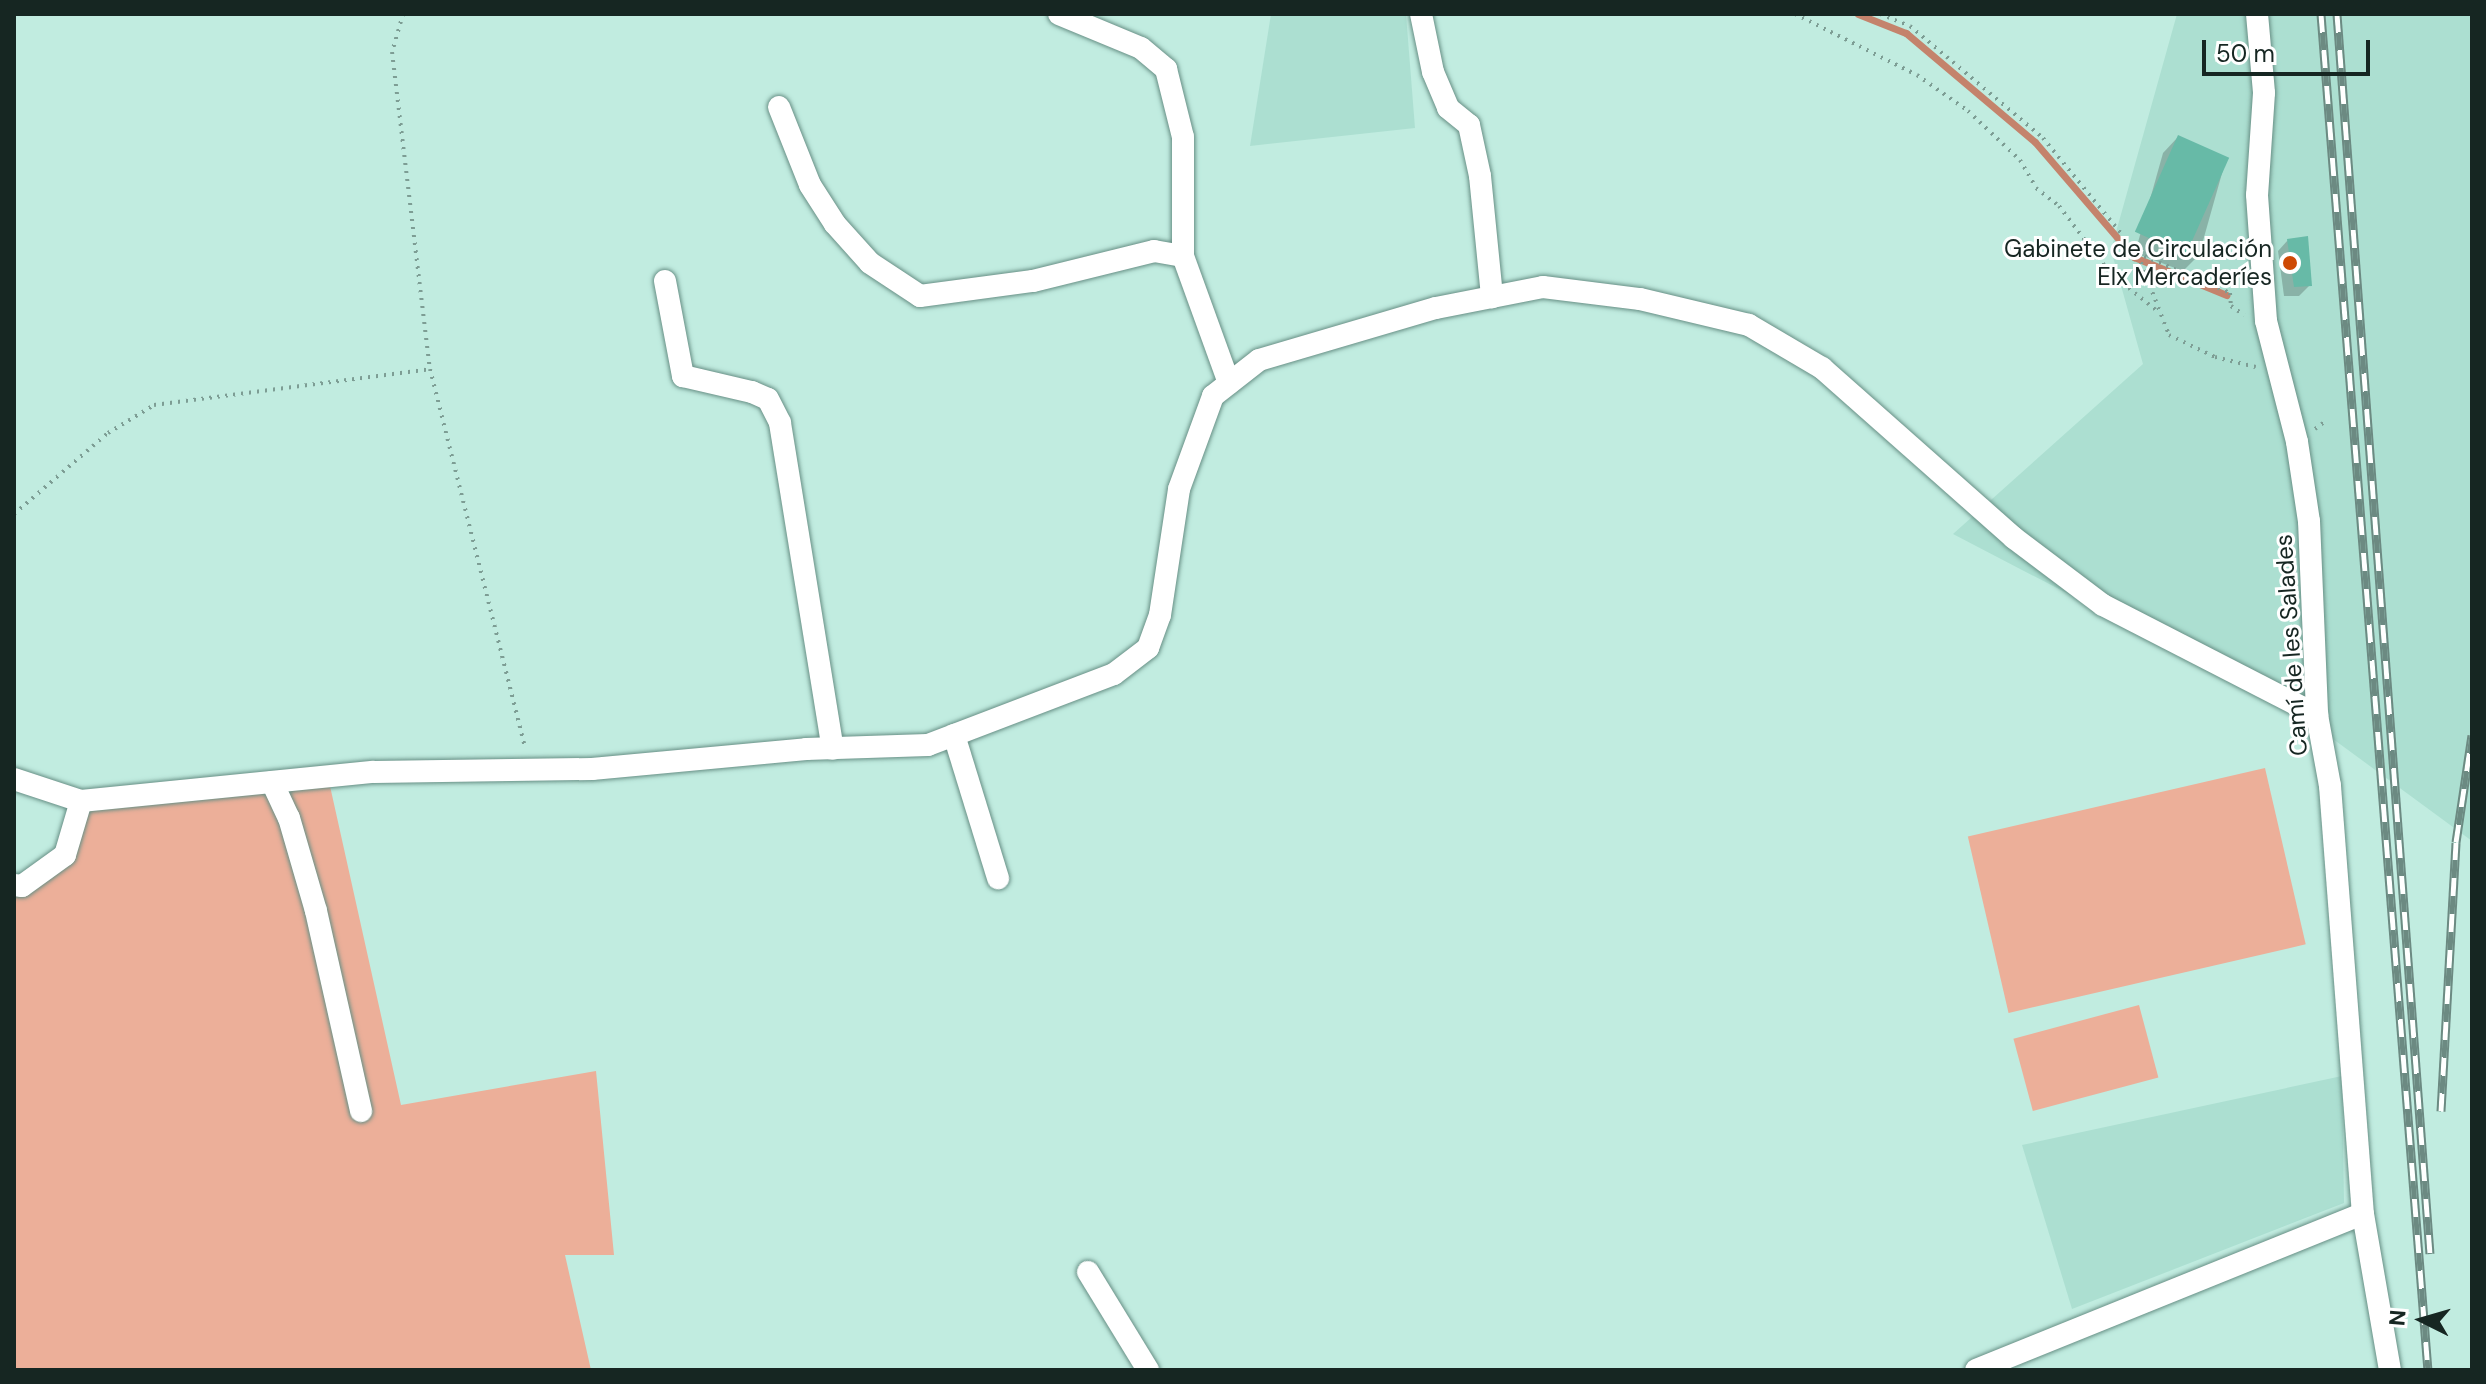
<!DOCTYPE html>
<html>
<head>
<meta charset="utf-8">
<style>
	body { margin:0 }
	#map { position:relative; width:2486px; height:1384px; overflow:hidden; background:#c1ece0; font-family:"DM Sans",sans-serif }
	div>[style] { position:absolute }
	.built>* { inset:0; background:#acdfd1 }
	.green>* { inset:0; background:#ecaf99; transform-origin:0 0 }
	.shadow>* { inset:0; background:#0003 }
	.stream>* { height:7px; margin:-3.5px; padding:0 3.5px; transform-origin:3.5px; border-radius:3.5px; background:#c4836c }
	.building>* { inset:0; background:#67baa7; transform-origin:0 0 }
	.path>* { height:4px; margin-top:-2px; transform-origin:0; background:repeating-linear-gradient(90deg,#7d9d94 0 2px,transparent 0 8px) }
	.roads { filter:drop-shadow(0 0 2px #678f85) drop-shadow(0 0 2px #678f85) }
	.minor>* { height:22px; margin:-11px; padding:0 11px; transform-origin:11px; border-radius:11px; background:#fff }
	.rail>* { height:9px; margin-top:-4.5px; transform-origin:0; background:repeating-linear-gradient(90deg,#fff 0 18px,#6c8a82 0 36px); box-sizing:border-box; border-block:2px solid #6c8a82 }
	.dots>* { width:22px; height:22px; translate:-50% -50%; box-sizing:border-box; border:4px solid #fff; border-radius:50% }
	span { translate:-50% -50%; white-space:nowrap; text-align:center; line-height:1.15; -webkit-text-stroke:6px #fff; paint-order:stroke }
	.poi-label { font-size:24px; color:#162622 }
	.right { translate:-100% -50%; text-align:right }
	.street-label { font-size:24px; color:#162622 }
	.frame { position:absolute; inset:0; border:16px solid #162622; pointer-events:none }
	.north { position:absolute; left:2382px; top:1280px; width:80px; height:80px; -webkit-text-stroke:6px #fff; paint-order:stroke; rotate:275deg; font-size:22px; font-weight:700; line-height:32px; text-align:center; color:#162622 }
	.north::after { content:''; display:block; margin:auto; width:28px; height:36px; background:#162622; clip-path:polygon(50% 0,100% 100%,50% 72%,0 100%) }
	.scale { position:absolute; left:2202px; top:40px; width:168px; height:36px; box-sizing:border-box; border:4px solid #162622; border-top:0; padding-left:10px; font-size:24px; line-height:28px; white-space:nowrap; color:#162622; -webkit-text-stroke:6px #fff; paint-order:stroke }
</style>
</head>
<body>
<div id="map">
	<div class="built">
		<i style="clip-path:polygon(1271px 14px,1406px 14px,1415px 128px,1250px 146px)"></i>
		<i style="clip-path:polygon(2177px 14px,2472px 14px,2472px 841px,2299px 714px,1953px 534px,2143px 364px,2111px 250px)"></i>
		<i style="clip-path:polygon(2342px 1076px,2344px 1203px,2072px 1309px,2022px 1145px)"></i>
	</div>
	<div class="green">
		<i style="left:2265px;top:768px;width:181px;height:305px;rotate:77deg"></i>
		<i style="clip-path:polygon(330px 786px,401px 1105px,596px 1071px,614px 1255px,565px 1255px,591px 1370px,14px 1370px,14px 892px,69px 862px,90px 800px)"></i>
		<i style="left:2139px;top:1005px;width:75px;height:130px;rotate:75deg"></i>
	</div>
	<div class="shadow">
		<i style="clip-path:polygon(2178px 137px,2226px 159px,2199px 255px,2183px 271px,2135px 253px,2163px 153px)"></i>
		<i style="clip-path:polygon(2288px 240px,2310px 285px,2299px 296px,2284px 296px,2278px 251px)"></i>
	</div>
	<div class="stream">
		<i style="left:1858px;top:14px;width:52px;rotate:21.6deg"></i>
		<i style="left:1906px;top:33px;width:169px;rotate:40.2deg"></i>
		<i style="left:2035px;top:142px;width:152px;rotate:49.3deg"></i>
		<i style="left:2134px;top:257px;width:100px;rotate:22.4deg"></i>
	</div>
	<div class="building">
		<i style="left:2178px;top:135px;width:56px;height:106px;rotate:24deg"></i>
		<i style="clip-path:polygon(2308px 236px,2312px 286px,2294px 287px,2287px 239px)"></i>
	</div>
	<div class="path">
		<i style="left:403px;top:14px;width:40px;rotate:106deg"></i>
		<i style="left:392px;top:52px;width:319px;rotate:83.2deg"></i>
		<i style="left:1795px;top:14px;width:136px;rotate:26.6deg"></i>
		<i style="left:1917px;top:75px;width:62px;rotate:35.2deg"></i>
		<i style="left:1968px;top:111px;width:71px;rotate:43.3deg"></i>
		<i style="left:2020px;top:160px;width:32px;rotate:60deg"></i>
		<i style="left:2036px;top:188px;width:29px;rotate:38deg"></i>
		<i style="left:2059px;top:206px;width:84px;rotate:52.7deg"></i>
		<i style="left:2110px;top:273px;width:59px;rotate:38.8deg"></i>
		<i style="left:1880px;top:14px;width:32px;rotate:22deg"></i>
		<i style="left:1910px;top:26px;width:174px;rotate:40.1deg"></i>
		<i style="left:2043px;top:138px;width:149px;rotate:50.7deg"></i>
		<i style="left:2137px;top:253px;width:101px;rotate:23.3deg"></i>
		<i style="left:2230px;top:293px;width:13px;rotate:86deg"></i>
		<i style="left:2231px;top:306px;width:16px;rotate:35deg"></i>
		<i style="left:2138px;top:255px;width:86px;rotate:68.8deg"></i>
		<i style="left:2169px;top:335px;width:51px;rotate:25.6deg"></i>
		<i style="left:2215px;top:357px;width:42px;rotate:13.7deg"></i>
		<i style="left:2315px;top:429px;width:15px;rotate:-37deg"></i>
		<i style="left:14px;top:514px;width:124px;rotate:-40.8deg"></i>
		<i style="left:108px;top:433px;width:54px;rotate:-31.3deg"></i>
		<i style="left:154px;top:405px;width:278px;rotate:-7.4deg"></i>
		<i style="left:430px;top:369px;width:391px;rotate:75.9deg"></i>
	</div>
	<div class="roads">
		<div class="minor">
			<i style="left:1059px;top:14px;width:89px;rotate:22.5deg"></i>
			<i style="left:1141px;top:48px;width:33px;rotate:40deg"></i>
			<i style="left:1166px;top:69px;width:70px;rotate:76deg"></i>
			<i style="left:1183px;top:137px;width:119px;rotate:90deg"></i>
			<i style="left:1421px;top:14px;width:59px;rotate:78.3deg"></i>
			<i style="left:1433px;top:72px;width:39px;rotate:67deg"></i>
			<i style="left:1448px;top:108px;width:27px;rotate:39deg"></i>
			<i style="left:1469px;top:125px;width:52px;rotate:77.8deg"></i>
			<i style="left:1480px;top:176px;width:122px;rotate:84.3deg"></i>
			<i style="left:2257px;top:14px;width:79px;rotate:84.9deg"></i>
			<i style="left:2264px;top:93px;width:102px;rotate:93.9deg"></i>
			<i style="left:2257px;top:195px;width:126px;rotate:85.9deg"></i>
			<i style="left:2266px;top:321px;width:125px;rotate:75.6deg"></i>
			<i style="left:2297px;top:442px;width:80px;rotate:81.4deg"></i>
			<i style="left:2309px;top:521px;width:194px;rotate:87.6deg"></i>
			<i style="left:2317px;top:715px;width:72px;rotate:79.6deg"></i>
			<i style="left:2330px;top:786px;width:429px;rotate:85.6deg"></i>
			<i style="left:2363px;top:1214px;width:158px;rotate:80.2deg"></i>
			<i style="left:779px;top:107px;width:84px;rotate:68.3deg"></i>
			<i style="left:810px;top:185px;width:46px;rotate:57.3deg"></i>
			<i style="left:835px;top:224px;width:52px;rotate:48.1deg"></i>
			<i style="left:870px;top:263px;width:60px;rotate:33.4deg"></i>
			<i style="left:920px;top:296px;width:114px;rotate:-7.6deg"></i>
			<i style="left:1033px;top:281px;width:125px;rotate:-13.9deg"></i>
			<i style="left:1154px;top:251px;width:29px;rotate:10deg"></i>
			<i style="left:1183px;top:256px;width:135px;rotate:70.1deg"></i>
			<i style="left:665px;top:281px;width:97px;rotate:79.3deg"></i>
			<i style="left:683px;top:376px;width:71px;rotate:13.1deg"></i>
			<i style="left:752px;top:392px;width:17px;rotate:24deg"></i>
			<i style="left:768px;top:399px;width:27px;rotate:63deg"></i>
			<i style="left:780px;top:423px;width:330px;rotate:80.8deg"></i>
			<i style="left:954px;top:735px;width:150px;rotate:72.9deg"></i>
			<i style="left:14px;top:779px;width:71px;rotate:18.2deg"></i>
			<i style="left:272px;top:782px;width:40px;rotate:65deg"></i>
			<i style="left:289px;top:818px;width:97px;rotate:73.8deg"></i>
			<i style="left:316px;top:911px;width:205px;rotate:77.3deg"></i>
			<i style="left:14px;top:885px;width:8px;rotate:7deg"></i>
			<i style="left:22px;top:886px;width:53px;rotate:-35.8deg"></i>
			<i style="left:65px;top:855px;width:56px;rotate:-73.5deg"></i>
			<i style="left:81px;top:801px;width:294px;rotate:-5.7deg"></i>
			<i style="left:374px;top:772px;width:218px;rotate:-0.8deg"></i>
			<i style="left:592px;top:769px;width:215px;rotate:-5.3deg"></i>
			<i style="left:806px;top:749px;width:122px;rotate:-1.9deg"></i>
			<i style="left:928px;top:745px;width:199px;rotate:-20.9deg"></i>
			<i style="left:1114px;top:674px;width:43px;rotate:-37.4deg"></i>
			<i style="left:1148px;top:648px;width:35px;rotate:-70deg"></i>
			<i style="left:1160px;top:615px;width:127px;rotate:-81.4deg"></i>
			<i style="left:1179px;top:489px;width:99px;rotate:-69.9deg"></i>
			<i style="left:1213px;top:396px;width:58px;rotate:-38deg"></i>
			<i style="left:1259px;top:360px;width:184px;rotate:-16.4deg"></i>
			<i style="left:1436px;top:308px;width:109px;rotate:-11.1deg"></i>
			<i style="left:1543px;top:287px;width:98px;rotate:7.1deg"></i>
			<i style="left:1640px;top:299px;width:112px;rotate:13.4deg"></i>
			<i style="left:1749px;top:325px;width:85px;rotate:30.5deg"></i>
			<i style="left:1822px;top:368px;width:256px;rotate:41.5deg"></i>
			<i style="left:2014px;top:538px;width:111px;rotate:37deg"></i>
			<i style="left:2103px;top:605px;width:241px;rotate:27.2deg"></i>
			<i style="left:1088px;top:1272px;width:115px;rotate:58.5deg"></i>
			<i style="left:1976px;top:1370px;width:417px;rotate:-22deg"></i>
		</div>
	</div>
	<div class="rail">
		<i style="left:2321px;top:14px;width:1360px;rotate:85.49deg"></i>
		<i style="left:2337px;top:14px;width:1243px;rotate:85.71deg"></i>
		<i style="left:2441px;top:1111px;width:269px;rotate:-86.8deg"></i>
		<i style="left:2456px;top:842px;width:108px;rotate:-81.5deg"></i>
	</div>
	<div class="dots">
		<i style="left:2290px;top:263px;background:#ce4904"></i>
	</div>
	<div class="poi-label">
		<span class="right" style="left:2272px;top:263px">Gabinete de Circulación<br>Elx Mercaderíes</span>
	</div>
	<div class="street-label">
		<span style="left:2291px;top:645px;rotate:-94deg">Camí de les Salades</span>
	</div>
	<div class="frame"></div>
	<div class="north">N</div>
	<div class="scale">50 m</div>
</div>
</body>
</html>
